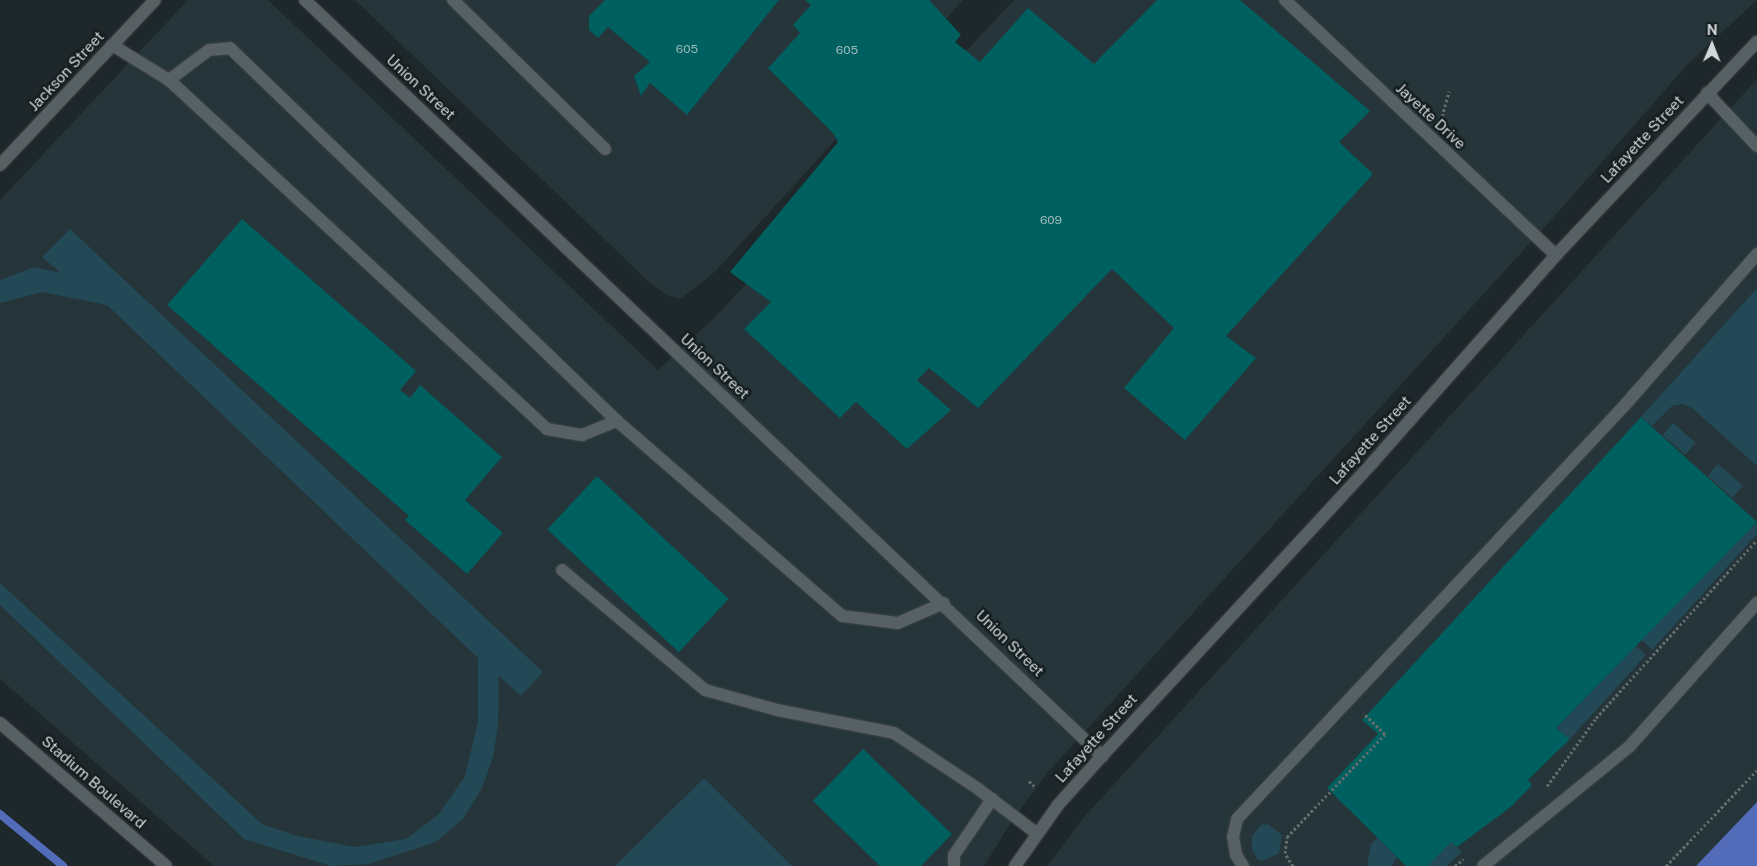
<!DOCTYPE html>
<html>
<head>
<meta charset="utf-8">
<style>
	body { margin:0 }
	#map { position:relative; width:1757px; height:866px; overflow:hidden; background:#1e272a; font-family:"Public Sans",sans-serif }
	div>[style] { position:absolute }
	.built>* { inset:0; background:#25353a }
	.green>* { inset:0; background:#224955; transform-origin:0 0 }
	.water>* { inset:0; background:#526cba }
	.stream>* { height:8px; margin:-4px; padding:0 4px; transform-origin:4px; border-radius:4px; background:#526cba }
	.building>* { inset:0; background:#005f5f; transform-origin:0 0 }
	.path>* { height:3px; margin-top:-1.5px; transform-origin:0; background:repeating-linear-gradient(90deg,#646c6e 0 2.5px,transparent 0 5px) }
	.roads { filter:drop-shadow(0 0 1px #3d4447) drop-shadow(0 0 1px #3d4447) }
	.lane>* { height:12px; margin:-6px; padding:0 6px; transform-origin:6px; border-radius:6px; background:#576164 }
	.street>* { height:12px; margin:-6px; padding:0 6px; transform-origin:6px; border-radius:6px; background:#576164 }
	.secondary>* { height:12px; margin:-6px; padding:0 6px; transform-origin:6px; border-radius:6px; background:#576164 }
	span { translate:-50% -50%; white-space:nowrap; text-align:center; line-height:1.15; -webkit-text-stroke:5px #151e20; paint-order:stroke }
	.number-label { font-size:12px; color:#9ebabb }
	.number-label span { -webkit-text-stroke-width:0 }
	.street-label { font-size:15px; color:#d2d8da }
	.north { position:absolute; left:1687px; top:20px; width:50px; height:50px; -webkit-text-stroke:4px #151e20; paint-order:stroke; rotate:1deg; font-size:14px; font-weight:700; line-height:20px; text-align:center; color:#d2d8da }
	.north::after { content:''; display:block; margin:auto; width:18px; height:22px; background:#d2d8da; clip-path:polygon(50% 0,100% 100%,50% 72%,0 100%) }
</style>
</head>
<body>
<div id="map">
	<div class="built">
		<i style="clip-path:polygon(188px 0,268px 0,658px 370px,714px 318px,1014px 0,1757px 0,1688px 64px,1561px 209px,1048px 772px,1010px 824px,984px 866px,214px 866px,0 679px,0 200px)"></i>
		<i style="clip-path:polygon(355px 0,963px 0,716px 271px,681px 299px,669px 296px,651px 284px)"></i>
		<i style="clip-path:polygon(1757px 79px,1757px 866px,1047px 866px,1086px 815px)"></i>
	</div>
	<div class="green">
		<i style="clip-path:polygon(70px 229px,543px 672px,521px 696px,499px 676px,498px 725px,493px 757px,482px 788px,463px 819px,436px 842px,369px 864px,331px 866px,244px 839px,0 605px,0 583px,262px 824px,297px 836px,355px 847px,406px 839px,439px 814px,465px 776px,478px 721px,478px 658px,107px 305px,42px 292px,0 303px,0 280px,34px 267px,61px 273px,42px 257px)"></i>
		<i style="clip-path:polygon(1757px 288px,1757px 466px,1692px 408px,1683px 404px,1672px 406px,1652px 426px,1641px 417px)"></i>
		<i style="left:1673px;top:423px;width:30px;height:16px;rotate:41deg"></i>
		<i style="left:1718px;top:464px;width:33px;height:16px;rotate:41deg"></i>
		<i style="clip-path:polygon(1757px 522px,1757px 534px,1652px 650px,1641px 639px)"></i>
		<i style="clip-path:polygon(1635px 645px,1646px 655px,1570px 739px,1556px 728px)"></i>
		<i style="clip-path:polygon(704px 778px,792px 866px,615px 866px)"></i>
		<i style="clip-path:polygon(1268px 824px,1282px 835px,1279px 853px,1263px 861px,1258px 860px,1252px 849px,1252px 836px,1261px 825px)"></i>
		<i style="clip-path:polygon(1377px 838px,1397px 857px,1392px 866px,1367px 866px,1371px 844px)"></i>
		<i style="clip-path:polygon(1451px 842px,1462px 852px,1446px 866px,1428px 866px)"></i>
	</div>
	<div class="water">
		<i style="clip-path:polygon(1757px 802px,1757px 866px,1696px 866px)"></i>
	</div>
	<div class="stream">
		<i style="left:0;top:814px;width:82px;rotate:39.5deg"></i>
	</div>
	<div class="building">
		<i style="clip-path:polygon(605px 0,779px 0,687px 115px,650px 83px,641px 96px,634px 76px,650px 62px,608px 27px,598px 38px,589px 30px,589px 16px)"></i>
		<i style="clip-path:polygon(805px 0,929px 0,961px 35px,955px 42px,980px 62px,1028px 8px,1094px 64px,1157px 0,1240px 0,1370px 111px,1339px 142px,1373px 174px,1226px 336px,1256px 358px,1185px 440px,1124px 388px,1174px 328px,1112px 269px,978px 408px,929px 368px,917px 380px,951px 410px,907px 449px,856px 402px,840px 418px,744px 329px,771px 302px,730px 272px,838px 142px,833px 133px,768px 68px,800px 33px,793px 25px,811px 5px)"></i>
		<i style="clip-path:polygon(242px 219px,416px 371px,400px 390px,410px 398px,420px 385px,502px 457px,465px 500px,503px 533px,467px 574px,405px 520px,409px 516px,167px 305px)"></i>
		<i style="clip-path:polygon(1641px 417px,1757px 522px,1556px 728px,1570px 739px,1528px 780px,1532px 785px,1512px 806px,1457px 847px,1451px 842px,1428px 866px,1406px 866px,1327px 788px,1378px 734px,1362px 720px)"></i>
		<i style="left:597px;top:476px;width:180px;height:73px;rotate:43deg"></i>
		<i style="clip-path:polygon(863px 749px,952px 834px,921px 866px,880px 866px,813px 801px)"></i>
	</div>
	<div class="path">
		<i style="left:1441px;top:121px;width:31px;rotate:-75deg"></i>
		<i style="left:1029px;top:781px;width:7px;rotate:45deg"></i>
		<i style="left:1547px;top:786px;width:84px;rotate:-54.2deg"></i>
		<i style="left:1596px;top:718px;width:240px;rotate:-47.9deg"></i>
		<i style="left:1293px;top:866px;width:15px;rotate:-122deg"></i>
		<i style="left:1285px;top:853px;width:16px;rotate:-83deg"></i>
		<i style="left:1287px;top:837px;width:142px;rotate:-46.4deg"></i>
		<i style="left:1385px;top:734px;width:30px;rotate:-136deg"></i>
		<i style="left:1455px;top:866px;width:11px;rotate:-38deg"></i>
		<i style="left:1666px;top:866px;width:132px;rotate:-46.5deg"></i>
	</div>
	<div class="roads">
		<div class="lane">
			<i style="left:453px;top:0;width:213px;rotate:44.4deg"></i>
			<i style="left:112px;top:45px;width:67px;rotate:31.6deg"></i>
			<i style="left:169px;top:80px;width:50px;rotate:-36.9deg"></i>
			<i style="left:209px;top:50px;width:21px;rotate:-5deg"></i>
			<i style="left:230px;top:48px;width:537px;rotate:43.94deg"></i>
			<i style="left:617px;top:421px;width:298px;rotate:40.9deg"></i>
			<i style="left:842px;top:616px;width:56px;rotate:7.1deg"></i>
			<i style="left:898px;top:623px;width:50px;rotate:-23.5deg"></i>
			<i style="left:169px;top:80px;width:514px;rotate:42.72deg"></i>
			<i style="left:547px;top:429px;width:36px;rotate:10deg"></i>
			<i style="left:582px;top:435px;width:38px;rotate:-22deg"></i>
			<i style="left:1707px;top:93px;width:73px;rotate:46.7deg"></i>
			<i style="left:562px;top:570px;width:187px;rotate:40deg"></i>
			<i style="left:705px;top:690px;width:75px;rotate:15.5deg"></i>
			<i style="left:777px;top:710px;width:119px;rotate:11.1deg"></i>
			<i style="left:894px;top:733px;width:100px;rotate:33.5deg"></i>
			<i style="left:977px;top:788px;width:74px;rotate:37.3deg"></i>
			<i style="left:954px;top:866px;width:11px;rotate:-90deg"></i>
			<i style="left:954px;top:855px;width:68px;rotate:-55.8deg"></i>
			<i style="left:1243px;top:866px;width:13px;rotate:-122deg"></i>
			<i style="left:1236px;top:855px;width:18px;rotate:-99deg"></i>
			<i style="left:1233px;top:837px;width:18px;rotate:-77deg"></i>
			<i style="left:1237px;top:819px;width:567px;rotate:-46.86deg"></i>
			<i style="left:1625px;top:405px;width:201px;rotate:-48.8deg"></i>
			<i style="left:1483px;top:866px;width:188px;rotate:-39.2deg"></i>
			<i style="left:1629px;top:747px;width:193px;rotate:-48.4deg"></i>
		</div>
		<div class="street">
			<i style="left:305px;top:0;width:1099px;rotate:43.49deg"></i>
			<i style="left:1285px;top:0;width:372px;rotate:43.3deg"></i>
			<i style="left:0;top:165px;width:226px;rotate:-46.8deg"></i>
		</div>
		<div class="secondary">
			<i style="left:0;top:723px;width:219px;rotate:40.7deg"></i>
			<i style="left:1015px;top:866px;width:75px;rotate:-54.8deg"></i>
			<i style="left:1058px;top:805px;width:66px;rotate:-48.1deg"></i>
			<i style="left:1102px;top:756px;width:400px;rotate:-47.3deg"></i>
			<i style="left:1373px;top:462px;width:276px;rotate:-48.5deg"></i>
			<i style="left:1556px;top:255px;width:293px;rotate:-46.7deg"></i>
		</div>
	</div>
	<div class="number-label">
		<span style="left:687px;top:50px">605</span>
		<span style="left:847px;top:51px">605</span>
		<span style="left:1051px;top:221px">609</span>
	</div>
	<div class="street-label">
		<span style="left:66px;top:71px;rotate:-47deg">Jackson Street</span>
		<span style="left:421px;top:87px;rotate:43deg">Union Street</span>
		<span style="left:1431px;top:116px;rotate:43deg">Jayette Drive</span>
		<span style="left:1642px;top:139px;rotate:-47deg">Lafayette Street</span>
		<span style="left:715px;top:366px;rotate:43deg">Union Street</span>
		<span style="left:1370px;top:440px;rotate:-48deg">Lafayette Street</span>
		<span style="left:1010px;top:643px;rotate:44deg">Union Street</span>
		<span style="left:1096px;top:738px;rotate:-48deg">Lafayette Street</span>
		<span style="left:94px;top:782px;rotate:41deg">Stadium Boulevard</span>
	</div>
	<div class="north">N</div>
</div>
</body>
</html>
